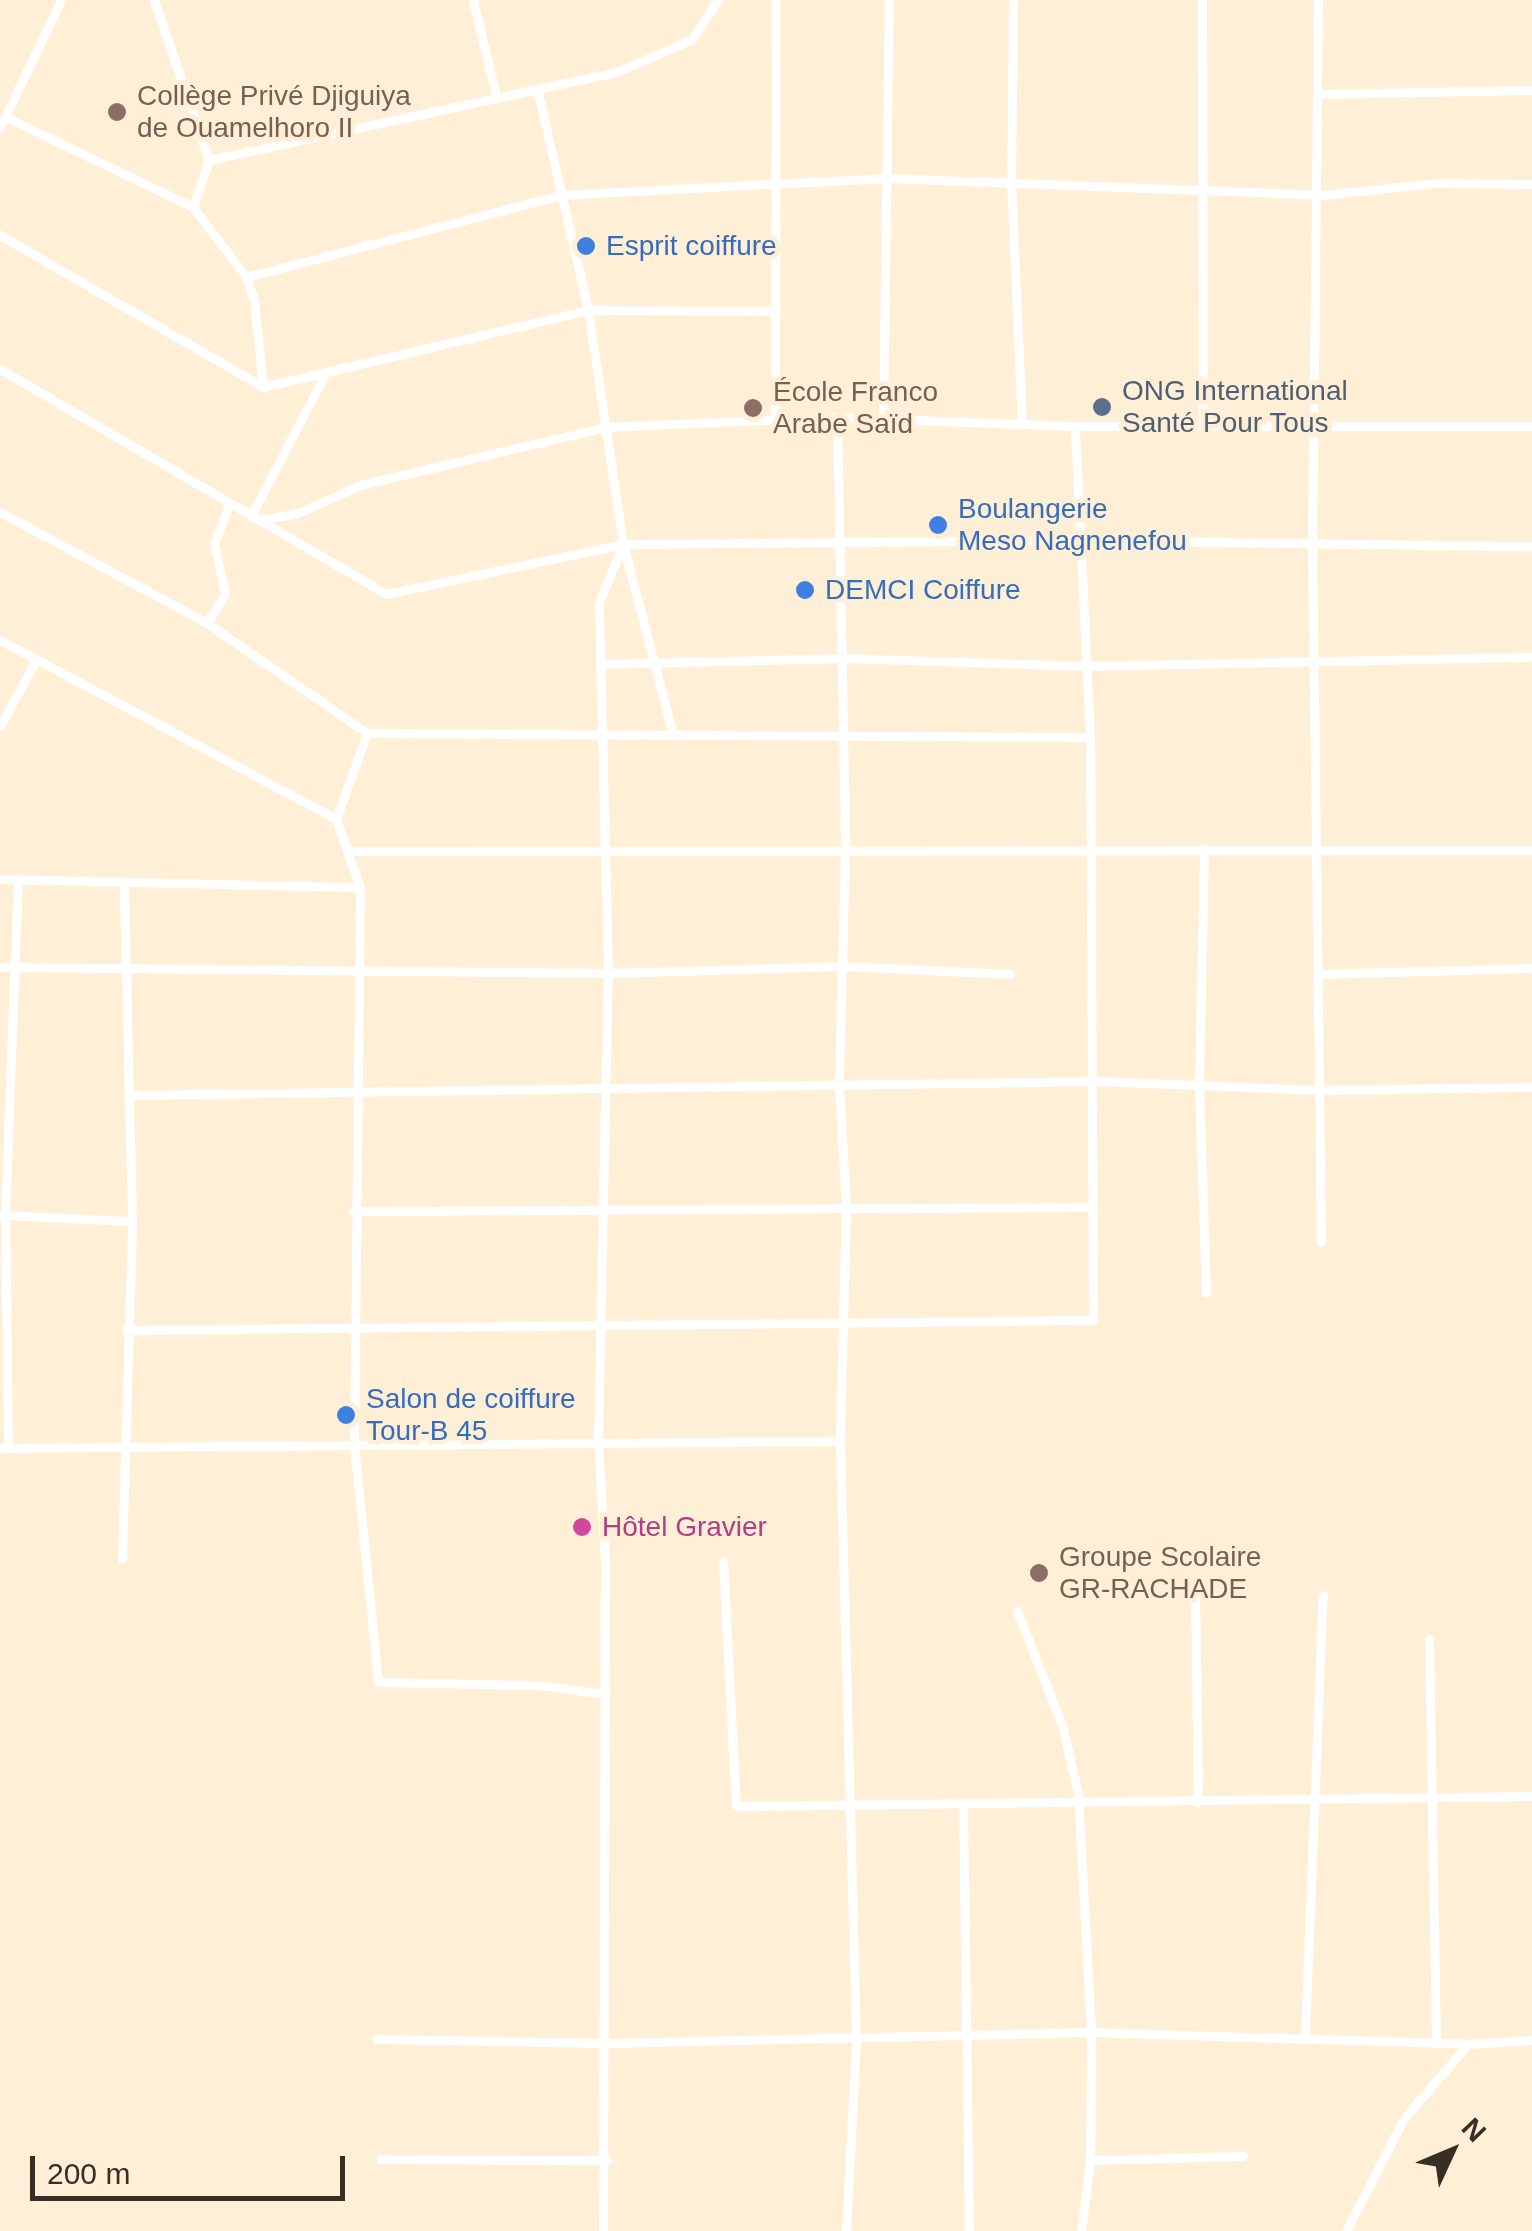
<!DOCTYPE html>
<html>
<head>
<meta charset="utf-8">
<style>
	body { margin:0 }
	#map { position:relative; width:1532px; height:2231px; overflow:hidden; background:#ffefd6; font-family:Arial,sans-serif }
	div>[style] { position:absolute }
	.street>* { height:9px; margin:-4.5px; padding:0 4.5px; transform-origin:4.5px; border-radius:4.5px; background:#fff }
	.dots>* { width:28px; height:28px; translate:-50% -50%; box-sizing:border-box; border:5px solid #ffefd6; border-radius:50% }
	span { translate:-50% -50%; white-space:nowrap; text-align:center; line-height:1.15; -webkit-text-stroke:9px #ffefd6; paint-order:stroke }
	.education-label { font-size:28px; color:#785e54 }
	.left { translate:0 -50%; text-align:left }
	.shop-label { font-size:28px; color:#366cbe }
	.service-label { font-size:28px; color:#4e5e75 }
	.hotel-label { font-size:28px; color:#b23c85 }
	.north { position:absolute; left:1402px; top:2101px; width:100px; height:100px; -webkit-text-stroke:8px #ffefd6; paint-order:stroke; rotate:46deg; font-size:28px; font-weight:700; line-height:40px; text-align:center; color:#372f23 }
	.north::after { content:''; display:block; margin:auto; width:35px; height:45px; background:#372f23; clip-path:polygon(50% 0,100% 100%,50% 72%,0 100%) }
	.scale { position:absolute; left:30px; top:2156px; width:315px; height:45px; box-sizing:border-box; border:5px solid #372f23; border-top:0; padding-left:12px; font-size:30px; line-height:35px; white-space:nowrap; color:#372f23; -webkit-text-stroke:8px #ffefd6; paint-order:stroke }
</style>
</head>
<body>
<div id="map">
	<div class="street">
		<i style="left:154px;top:0;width:169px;rotate:71deg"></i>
		<i style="left:209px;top:160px;width:50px;rotate:108.8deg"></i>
		<i style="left:193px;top:207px;width:88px;rotate:52.9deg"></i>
		<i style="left:246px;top:277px;width:24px;rotate:71deg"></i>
		<i style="left:254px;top:300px;width:87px;rotate:84.1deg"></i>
		<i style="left:473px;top:0;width:99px;rotate:76.5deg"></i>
		<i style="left:1013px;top:0;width:181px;rotate:90.6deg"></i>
		<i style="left:1011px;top:181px;width:243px;rotate:87.4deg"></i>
		<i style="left:1202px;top:0;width:427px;rotate:89.9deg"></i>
		<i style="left:1318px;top:0;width:544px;rotate:90.63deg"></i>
		<i style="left:1312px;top:544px;width:698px;rotate:89.26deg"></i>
		<i style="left:538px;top:93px;width:223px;rotate:77deg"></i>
		<i style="left:588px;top:310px;width:237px;rotate:81.5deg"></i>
		<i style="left:623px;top:544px;width:196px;rotate:75.3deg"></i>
		<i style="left:1319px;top:94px;width:213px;rotate:-1.1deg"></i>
		<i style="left:6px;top:117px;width:208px;rotate:25.7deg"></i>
		<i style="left:0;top:127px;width:141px;rotate:-64.3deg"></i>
		<i style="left:209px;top:160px;width:417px;rotate:-12.2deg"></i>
		<i style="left:617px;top:72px;width:82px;rotate:-23.7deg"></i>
		<i style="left:692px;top:39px;width:47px;rotate:-56.3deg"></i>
		<i style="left:0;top:235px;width:304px;rotate:30deg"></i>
		<i style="left:263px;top:387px;width:334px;rotate:-13.3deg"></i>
		<i style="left:588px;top:310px;width:188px;rotate:0.3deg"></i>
		<i style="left:246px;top:277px;width:325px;rotate:-14.6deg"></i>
		<i style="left:560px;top:195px;width:327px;rotate:-3deg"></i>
		<i style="left:887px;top:178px;width:434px;rotate:2.2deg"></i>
		<i style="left:1321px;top:195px;width:118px;rotate:-5.9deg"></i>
		<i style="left:1438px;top:183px;width:94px;rotate:0.6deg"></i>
		<i style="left:0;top:369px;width:447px;rotate:30.2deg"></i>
		<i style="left:386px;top:594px;width:242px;rotate:-11.9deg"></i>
		<i style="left:623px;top:544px;width:458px;rotate:-0.5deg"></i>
		<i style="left:1081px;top:540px;width:451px;rotate:0.8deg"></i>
		<i style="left:837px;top:417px;width:434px;rotate:88.9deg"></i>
		<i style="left:845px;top:851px;width:235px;rotate:91.5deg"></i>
		<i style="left:839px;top:1086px;width:122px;rotate:86.7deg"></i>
		<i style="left:846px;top:1208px;width:233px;rotate:91.5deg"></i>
		<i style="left:840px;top:1441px;width:599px;rotate:88.47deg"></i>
		<i style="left:856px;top:2040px;width:191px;rotate:93deg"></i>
		<i style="left:883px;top:419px;width:419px;rotate:-89.2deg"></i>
		<i style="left:775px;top:420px;width:420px;rotate:-89.9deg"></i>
		<i style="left:0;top:512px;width:235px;rotate:28.2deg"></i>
		<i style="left:207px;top:623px;width:194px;rotate:34.5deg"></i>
		<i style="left:367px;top:733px;width:723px;rotate:0.32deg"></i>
		<i style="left:251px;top:516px;width:162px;rotate:-62.5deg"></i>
		<i style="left:261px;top:520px;width:38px;rotate:-11deg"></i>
		<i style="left:298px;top:513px;width:68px;rotate:-24.3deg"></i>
		<i style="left:360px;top:485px;width:252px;rotate:-13.3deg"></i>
		<i style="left:605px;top:427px;width:232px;rotate:-2.5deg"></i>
		<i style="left:837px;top:417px;width:238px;rotate:2.2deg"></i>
		<i style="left:1075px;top:426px;width:457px"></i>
		<i style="left:207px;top:623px;width:34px;rotate:-58deg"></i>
		<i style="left:225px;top:594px;width:51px;rotate:-102.4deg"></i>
		<i style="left:214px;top:544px;width:42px;rotate:-69deg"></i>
		<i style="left:0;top:640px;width:381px;rotate:28deg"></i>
		<i style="left:601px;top:664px;width:243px;rotate:-1.4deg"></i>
		<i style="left:844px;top:658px;width:243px;rotate:1.9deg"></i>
		<i style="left:1087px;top:666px;width:445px;rotate:-1.2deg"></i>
		<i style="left:0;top:726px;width:75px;rotate:-61.4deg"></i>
		<i style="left:367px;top:733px;width:91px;rotate:109.8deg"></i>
		<i style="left:336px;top:819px;width:72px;rotate:70.6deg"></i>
		<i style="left:360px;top:887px;width:558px;rotate:90.62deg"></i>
		<i style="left:354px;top:1445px;width:238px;rotate:84.2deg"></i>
		<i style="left:378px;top:1682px;width:161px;rotate:1.1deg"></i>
		<i style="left:539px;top:1685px;width:67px;rotate:7.8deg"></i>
		<i style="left:1204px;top:848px;width:238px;rotate:91.2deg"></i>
		<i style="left:1199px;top:1086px;width:207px;rotate:88.1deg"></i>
		<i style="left:352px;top:851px;width:1180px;rotate:-0.05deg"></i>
		<i style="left:0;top:879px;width:360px;rotate:1.3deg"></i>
		<i style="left:0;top:967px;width:608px;rotate:0.57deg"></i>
		<i style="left:608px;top:973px;width:234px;rotate:-1.7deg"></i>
		<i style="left:842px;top:966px;width:168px;rotate:2.7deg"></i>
		<i style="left:1317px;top:974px;width:215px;rotate:-1.6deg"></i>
		<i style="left:129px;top:1095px;width:966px;rotate:-0.83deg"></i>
		<i style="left:1095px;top:1081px;width:221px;rotate:2.3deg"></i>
		<i style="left:1316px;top:1090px;width:216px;rotate:-0.8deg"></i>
		<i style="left:353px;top:1211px;width:737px;rotate:-0.31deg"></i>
		<i style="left:3px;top:1215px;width:129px;rotate:2.7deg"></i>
		<i style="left:126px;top:1330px;width:967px;rotate:-0.59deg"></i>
		<i style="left:1093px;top:1320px;width:583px;rotate:-90.29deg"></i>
		<i style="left:1090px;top:737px;width:311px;rotate:-92.8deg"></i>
		<i style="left:0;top:1448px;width:840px;rotate:-0.48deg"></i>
		<i style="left:8px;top:1448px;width:233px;rotate:-90.7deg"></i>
		<i style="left:5px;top:1215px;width:335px;rotate:-87.8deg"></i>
		<i style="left:122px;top:1559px;width:338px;rotate:-88.3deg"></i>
		<i style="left:132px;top:1221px;width:338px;rotate:-91.4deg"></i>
		<i style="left:723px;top:1561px;width:245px;rotate:87deg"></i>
		<i style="left:736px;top:1806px;width:796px;rotate:-0.72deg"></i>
		<i style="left:1195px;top:1587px;width:215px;rotate:89.2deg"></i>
		<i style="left:1017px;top:1611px;width:123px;rotate:68.5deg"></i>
		<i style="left:1062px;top:1725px;width:70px;rotate:76.8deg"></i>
		<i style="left:1078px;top:1793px;width:239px;rotate:86.9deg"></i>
		<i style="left:1091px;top:2032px;width:128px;rotate:90.4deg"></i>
		<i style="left:1090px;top:2160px;width:72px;rotate:97.2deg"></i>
		<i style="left:1429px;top:1639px;width:400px;rotate:89deg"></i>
		<i style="left:963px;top:1805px;width:426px;rotate:89.2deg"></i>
		<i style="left:1305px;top:2034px;width:439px;rotate:-87.7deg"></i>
		<i style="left:376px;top:2039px;width:231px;rotate:1deg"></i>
		<i style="left:607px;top:2043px;width:484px;rotate:-1.3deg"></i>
		<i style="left:1091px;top:2032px;width:377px;rotate:1.8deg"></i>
		<i style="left:1468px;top:2044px;width:64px;rotate:-3.6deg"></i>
		<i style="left:381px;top:2159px;width:226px;rotate:0.3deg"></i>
		<i style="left:1090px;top:2160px;width:153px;rotate:-1.5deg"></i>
		<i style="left:603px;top:2231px;width:669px;rotate:-89.83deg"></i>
		<i style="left:605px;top:1562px;width:122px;rotate:-93.3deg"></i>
		<i style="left:598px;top:1440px;width:467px;rotate:-88.8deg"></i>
		<i style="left:608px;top:973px;width:371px;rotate:-91.4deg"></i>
		<i style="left:599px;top:602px;width:63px;rotate:-67.5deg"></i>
		<i style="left:1346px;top:2231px;width:127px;rotate:-62.8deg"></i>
		<i style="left:1404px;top:2118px;width:98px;rotate:-49.1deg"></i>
	</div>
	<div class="dots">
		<i style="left:117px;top:112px;background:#8d6e63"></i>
		<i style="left:586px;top:246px;background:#3f7fe0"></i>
		<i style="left:1102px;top:407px;background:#5c6f8a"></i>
		<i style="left:753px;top:408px;background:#8d6e63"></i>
		<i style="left:938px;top:525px;background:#3f7fe0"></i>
		<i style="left:805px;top:590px;background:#3f7fe0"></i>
		<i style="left:346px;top:1415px;background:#3f7fe0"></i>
		<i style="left:582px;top:1527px;background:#d1479c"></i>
		<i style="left:1039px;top:1573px;background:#8d6e63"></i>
	</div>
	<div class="education-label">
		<span class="left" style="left:137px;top:112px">Collège Privé Djiguiya<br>de Ouamelhoro II</span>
		<span class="left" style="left:773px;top:408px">École Franco<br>Arabe Saïd</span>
		<span class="left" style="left:1059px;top:1573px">Groupe Scolaire<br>GR-RACHADE</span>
	</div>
	<div class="shop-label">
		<span class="left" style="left:606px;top:246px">Esprit coiffure</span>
		<span class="left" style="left:958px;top:525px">Boulangerie<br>Meso Nagnenefou</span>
		<span class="left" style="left:825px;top:590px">DEMCI Coiffure</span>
		<span class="left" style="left:366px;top:1415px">Salon de coiffure<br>Tour-B 45</span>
	</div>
	<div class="service-label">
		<span class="left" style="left:1122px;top:407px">ONG International<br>Santé Pour Tous</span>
	</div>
	<div class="hotel-label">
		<span class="left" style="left:602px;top:1527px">Hôtel Gravier</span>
	</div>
	<div class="north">N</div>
	<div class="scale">200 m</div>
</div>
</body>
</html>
